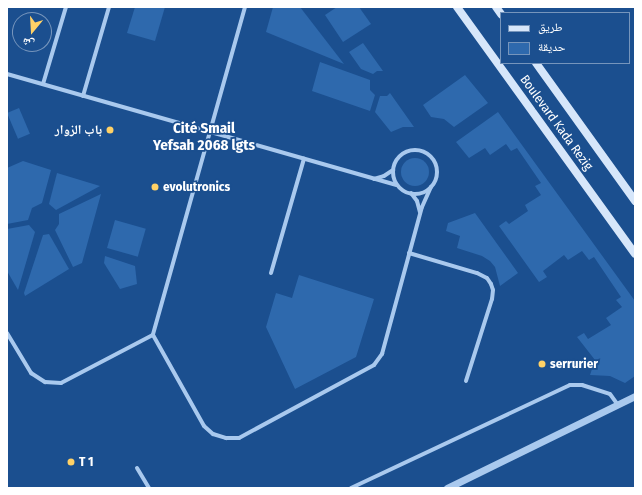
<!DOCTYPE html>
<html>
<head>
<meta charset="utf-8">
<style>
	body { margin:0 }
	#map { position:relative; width:642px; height:495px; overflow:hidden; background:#1b4f8f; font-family:"Fira Sans Condensed","Noto Naskh Arabic",sans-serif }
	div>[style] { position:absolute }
	.green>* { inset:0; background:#2e69ad; transform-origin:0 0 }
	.round { border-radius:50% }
	.minor>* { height:4px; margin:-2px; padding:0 2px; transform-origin:2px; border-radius:2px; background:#a9c9ee }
	.minor>.ring { margin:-2px; padding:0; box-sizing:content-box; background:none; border:4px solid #a9c9ee; border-radius:50% }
	.tertiary>* { height:7px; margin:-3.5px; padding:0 3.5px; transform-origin:3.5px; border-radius:3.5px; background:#a9c9ee }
	.secondary>* { height:8px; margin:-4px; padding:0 4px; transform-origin:4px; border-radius:4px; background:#d6e6fa }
	.dots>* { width:11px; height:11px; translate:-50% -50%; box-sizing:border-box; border:2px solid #1b4f8f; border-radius:50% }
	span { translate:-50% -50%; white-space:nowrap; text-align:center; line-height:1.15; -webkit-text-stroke:3.5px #1b4f8f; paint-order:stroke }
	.street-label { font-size:13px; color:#fff }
	.poi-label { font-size:13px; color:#fff; font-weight:700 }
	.right { translate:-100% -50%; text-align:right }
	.left { translate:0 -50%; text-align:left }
	.quarter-label { font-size:15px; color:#fff; font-weight:700 }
	.frame { position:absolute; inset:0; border:8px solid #fff; pointer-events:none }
	.legend { position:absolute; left:500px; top:12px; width:130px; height:52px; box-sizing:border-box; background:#1b4f8f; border:1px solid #7695bc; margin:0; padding:5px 7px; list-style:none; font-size:12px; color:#fff }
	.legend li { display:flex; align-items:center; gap:8px; height:20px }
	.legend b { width:20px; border:1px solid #7695bc }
	.north { position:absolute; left:12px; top:12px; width:40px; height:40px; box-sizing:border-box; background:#1b4f8f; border:1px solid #7695bc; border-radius:50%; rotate:198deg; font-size:11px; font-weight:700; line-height:16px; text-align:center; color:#fff }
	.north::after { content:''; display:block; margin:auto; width:14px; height:18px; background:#ffd166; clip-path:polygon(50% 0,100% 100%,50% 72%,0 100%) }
</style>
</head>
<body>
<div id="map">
	<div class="green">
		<i style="clip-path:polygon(135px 7px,165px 7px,155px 41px,127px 33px)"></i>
		<i style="clip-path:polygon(273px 7px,300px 7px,344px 64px,266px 32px)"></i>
		<i style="clip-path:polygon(337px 7px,359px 7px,371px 24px,343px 42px,325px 15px)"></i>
		<i style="clip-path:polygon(363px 43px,383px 71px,377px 71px,373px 74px,361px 69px,349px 52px)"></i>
		<i style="clip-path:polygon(320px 62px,370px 80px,370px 90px,375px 95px,370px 111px,312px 91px)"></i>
		<i style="clip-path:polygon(465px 75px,488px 103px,454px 127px,444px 119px,431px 117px,423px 105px)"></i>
		<i style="clip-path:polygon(390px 93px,414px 127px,403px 127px,391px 132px,375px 112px,380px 96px,387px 96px)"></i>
		<i style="left:19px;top:108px;width:28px;height:13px;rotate:67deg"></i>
		<i style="clip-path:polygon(498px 112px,635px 301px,635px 376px,625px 383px,610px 376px,590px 375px,595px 360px,577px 337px,584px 333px,588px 339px,611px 325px,606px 318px,622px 307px,616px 300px,621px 297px,594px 257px,589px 260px,582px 251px,568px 260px,564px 255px,543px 271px,547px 277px,539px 282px,499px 226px,506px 221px,509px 224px,528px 211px,525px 205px,541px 195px,535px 186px,541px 183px,517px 148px,511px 151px,506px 144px,490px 155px,485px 148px,469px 158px,456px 142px)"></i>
		<i class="round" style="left:401px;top:158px;width:28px;height:28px"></i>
		<i style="clip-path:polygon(23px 161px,51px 170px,42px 203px,32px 208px,28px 220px,7px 224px,7px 168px)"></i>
		<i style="clip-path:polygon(57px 173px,100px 186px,56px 210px,49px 204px)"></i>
		<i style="clip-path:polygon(101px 194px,82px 263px,73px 267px,55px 230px,59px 224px,59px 214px)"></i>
		<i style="clip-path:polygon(475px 213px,518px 273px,500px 286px,495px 267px,490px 261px,482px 256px,457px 248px,460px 236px,446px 231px,448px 223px)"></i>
		<i style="left:115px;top:220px;width:32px;height:29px;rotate:16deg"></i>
		<i style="clip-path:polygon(29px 225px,35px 232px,18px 290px,7px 271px,7px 229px)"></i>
		<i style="clip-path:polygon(49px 234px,69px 269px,25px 296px,24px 293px,43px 235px)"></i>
		<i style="clip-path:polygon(105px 256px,135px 266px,137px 284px,120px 289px,104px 263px)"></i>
		<i style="clip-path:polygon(299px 275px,374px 299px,356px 357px,295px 389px,266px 327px,276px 293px,292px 298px)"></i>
	</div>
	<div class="minor">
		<i style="left:245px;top:7px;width:341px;rotate:105.7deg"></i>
		<i style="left:153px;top:335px;width:104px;rotate:60.7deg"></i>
		<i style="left:204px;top:426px;width:12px;rotate:42deg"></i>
		<i style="left:213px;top:434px;width:14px;rotate:17deg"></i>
		<i style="left:226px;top:438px;width:13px"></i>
		<i style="left:239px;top:438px;width:153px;rotate:-28.4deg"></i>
		<i style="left:374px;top:365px;width:14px;rotate:-54deg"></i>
		<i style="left:382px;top:354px;width:152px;rotate:-74.8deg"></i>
		<i style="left:422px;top:207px;width:22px;rotate:-66deg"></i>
		<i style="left:7px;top:74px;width:405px;rotate:15.9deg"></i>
		<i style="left:43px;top:84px;width:80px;rotate:-73.4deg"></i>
		<i style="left:83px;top:96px;width:93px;rotate:-73.7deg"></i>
		<i class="ring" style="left:393px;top:150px;width:40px;height:40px"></i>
		<i style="left:374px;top:179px;width:10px;rotate:-17deg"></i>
		<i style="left:384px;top:176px;width:11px;rotate:-34deg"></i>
		<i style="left:411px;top:193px;width:10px;rotate:53deg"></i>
		<i style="left:417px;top:201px;width:11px;rotate:75deg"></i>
		<i style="left:409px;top:253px;width:71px;rotate:16.4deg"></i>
		<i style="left:477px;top:273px;width:11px;rotate:27deg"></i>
		<i style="left:487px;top:278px;width:7px;rotate:56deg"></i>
		<i style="left:491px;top:284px;width:6px;rotate:72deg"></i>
		<i style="left:493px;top:290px;width:9px;rotate:96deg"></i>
		<i style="left:492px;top:299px;width:86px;rotate:107.6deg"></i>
		<i style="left:271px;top:273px;width:119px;rotate:-73.9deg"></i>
		<i style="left:7px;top:333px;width:47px;rotate:59deg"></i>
		<i style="left:31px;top:373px;width:17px;rotate:33deg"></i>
		<i style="left:45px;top:382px;width:16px;rotate:4deg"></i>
		<i style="left:61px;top:383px;width:104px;rotate:-27.6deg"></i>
		<i style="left:137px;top:468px;width:23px;rotate:59deg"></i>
		<i style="left:351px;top:488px;width:242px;rotate:-25.2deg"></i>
		<i style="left:570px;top:385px;width:12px"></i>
		<i style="left:582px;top:385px;width:29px;rotate:18deg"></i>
		<i style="left:610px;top:394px;width:14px;rotate:54deg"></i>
	</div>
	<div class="tertiary">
		<i style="left:447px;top:488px;width:209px;rotate:-26.1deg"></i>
	</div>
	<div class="secondary">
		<i style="left:457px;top:7px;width:304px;rotate:54.2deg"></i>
		<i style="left:496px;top:7px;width:9px;rotate:54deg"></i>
		<i style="left:536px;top:63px;width:170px;rotate:54.3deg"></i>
	</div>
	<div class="dots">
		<i style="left:110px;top:130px;background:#ffd166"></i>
		<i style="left:155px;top:187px;background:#ffd166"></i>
		<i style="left:542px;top:364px;background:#ffd166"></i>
		<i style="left:71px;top:462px;background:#ffd166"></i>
	</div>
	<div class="street-label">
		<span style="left:556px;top:123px;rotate:54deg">Boulevard Kada Rezig</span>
	</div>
	<div class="poi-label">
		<span class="right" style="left:102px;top:130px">باب الزوار</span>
		<span class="left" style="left:163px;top:187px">evolutronics</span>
		<span class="left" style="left:550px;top:364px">serrurier</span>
		<span class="left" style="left:79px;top:462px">T 1</span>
	</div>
	<div class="quarter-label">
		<span style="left:204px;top:137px">Cité Smail<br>Yefsah 2068 lgts</span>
	</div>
	<div class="frame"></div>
	<ul class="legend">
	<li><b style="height:5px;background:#d6e6fa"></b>طريق</li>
	<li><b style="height:11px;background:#2e69ad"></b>حديقة</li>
	</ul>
	<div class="north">ش</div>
</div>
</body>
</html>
